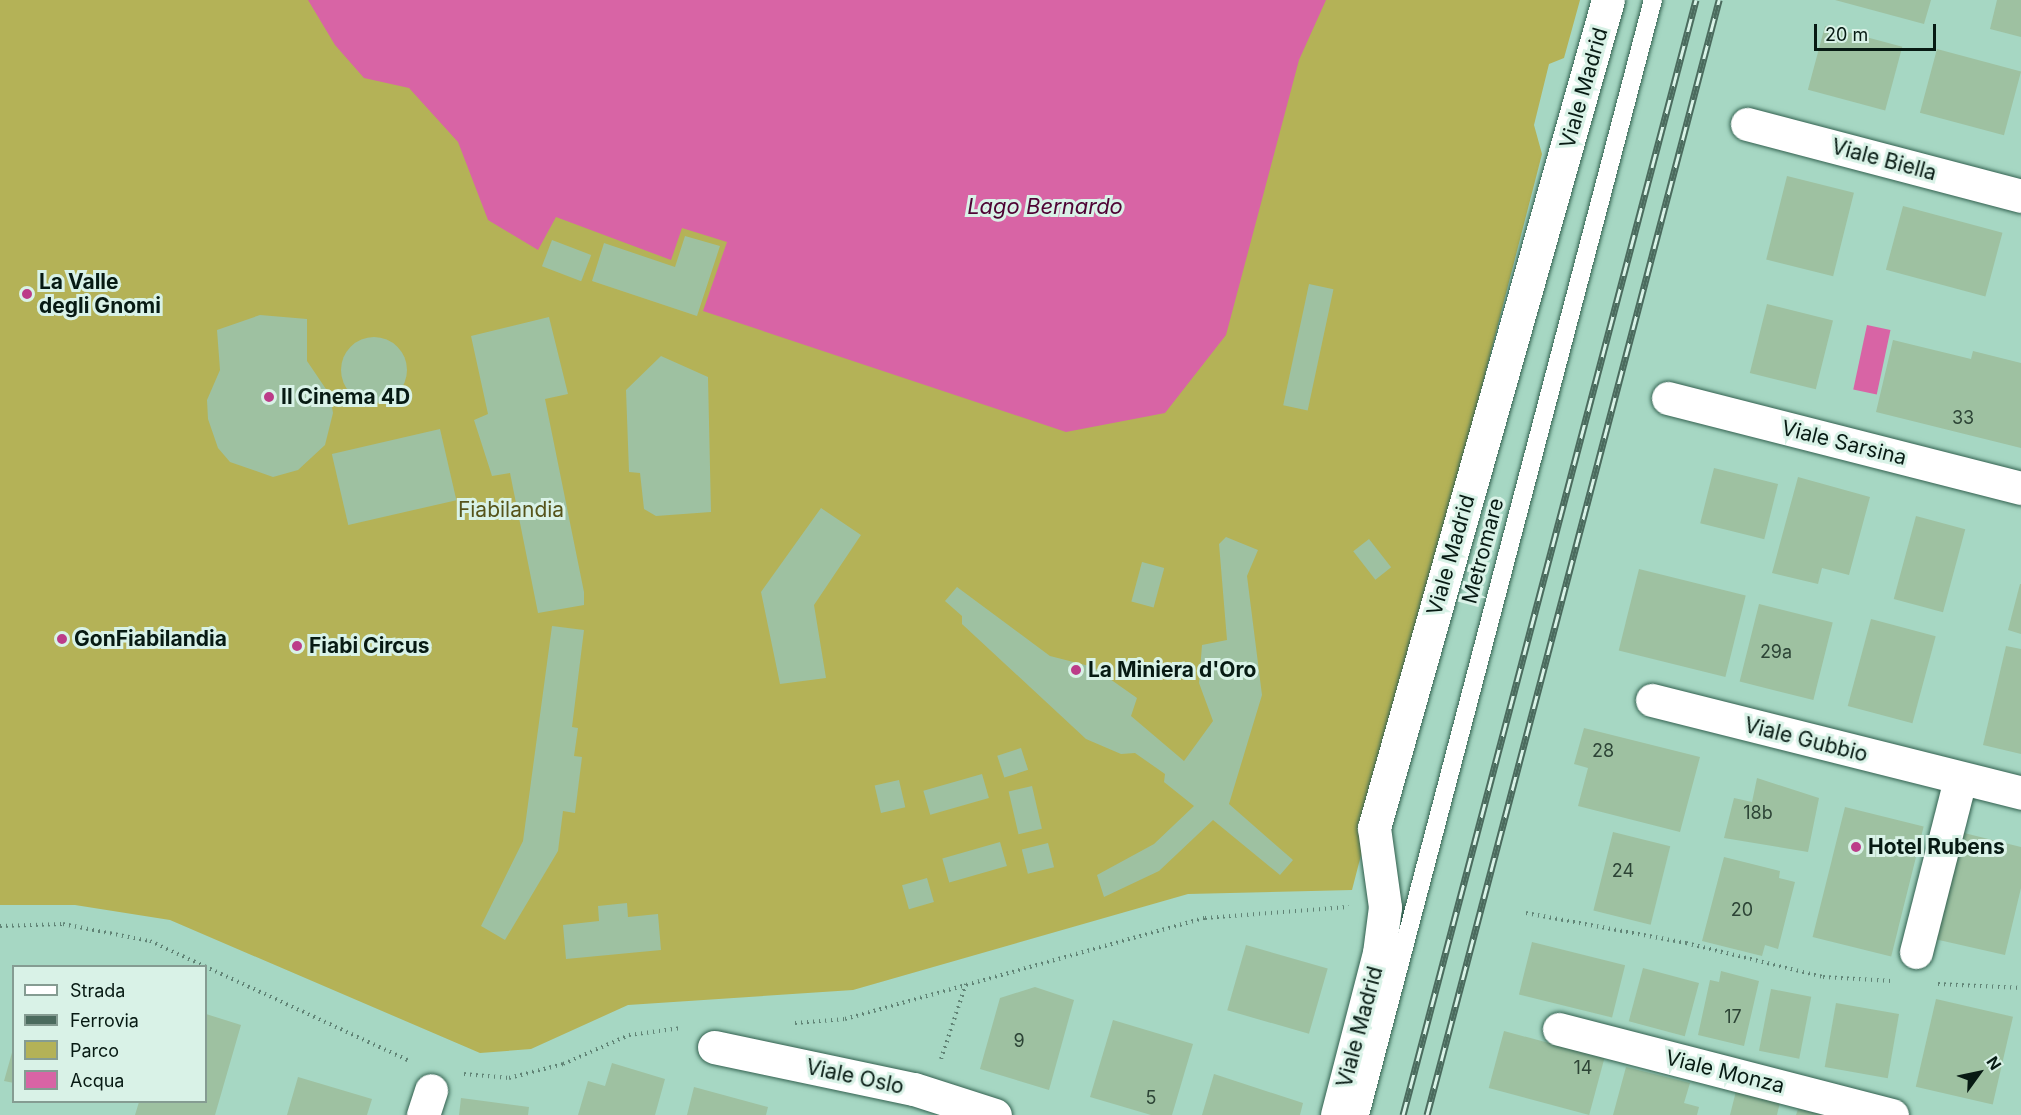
<!DOCTYPE html>
<html>
<head>
<meta charset="utf-8">
<style>
	body { margin:0 }
	#map { position:relative; width:2021px; height:1115px; overflow:hidden; background:#a6d7c3; font-family:Inter,sans-serif }
	div>[style] { position:absolute }
	.green>* { inset:0; background:#b4b257 }
	.water>* { inset:0; background:#d864a5; transform-origin:0 0 }
	.building>* { inset:0; background:#9ec1a1; transform-origin:0 0 }
	.round { border-radius:50% }
	.path>* { height:4px; margin-top:-2px; transform-origin:0; background:repeating-linear-gradient(90deg,#618476 0 1.5px,transparent 0 6px) }
	.roads { filter:drop-shadow(0 0 2px #32604f) drop-shadow(0 0 2px #32604f) }
	.service>* { height:18px; margin:-9px; padding:0 9px; transform-origin:9px; border-radius:9px; background:#fff }
	.minor>* { height:33px; margin:-16.5px; padding:0 16.5px; transform-origin:16.5px; border-radius:16.5px; background:#fff }
	.rail>* { height:7px; margin-top:-3.5px; transform-origin:0; background:repeating-linear-gradient(90deg,#d9f2e7 0 14px,#4b6b5e 0 28px); box-sizing:border-box; border-block:2px solid #4b6b5e }
	.dots>* { width:16px; height:16px; translate:-50% -50%; box-sizing:border-box; border:3px solid #d9f2e7; border-radius:50% }
	span { translate:-50% -50%; white-space:nowrap; text-align:center; line-height:1.15; -webkit-text-stroke:6px #d9f2e7; paint-order:stroke }
	.number-label { font-size:18px; color:#2d4436 }
	.number-label span { -webkit-text-stroke-width:0 }
	.street-label { font-size:21px; color:#071a13 }
	.poi-label { font-size:21px; color:#071a13; font-weight:700 }
	.left { translate:0 -50%; text-align:left }
	.park-label { font-size:21px; color:#56541b }
	.water-label { font-size:22px; color:#4f0334; font-style:italic }
	.legend { position:absolute; left:12px; top:965px; width:195px; height:138px; box-sizing:border-box; background:#d9f2e7; border:2px solid #859c92; margin:0; padding:8px 10px; list-style:none; font-size:18px; color:#071a13 }
	.legend li { display:flex; align-items:center; gap:12px; height:30px }
	.legend b { width:30px; border:2px solid #859c92 }
	.north { position:absolute; left:1949px; top:1043px; width:60px; height:60px; -webkit-text-stroke:4px #d9f2e7; paint-order:stroke; rotate:57deg; font-size:16px; font-weight:700; line-height:24px; text-align:center; color:#071a13 }
	.north::after { content:''; display:block; margin:auto; width:21px; height:27px; background:#071a13; clip-path:polygon(50% 0,100% 100%,50% 72%,0 100%) }
	.scale { position:absolute; left:1814px; top:24px; width:122px; height:27px; box-sizing:border-box; border:3px solid #071a13; border-top:0; padding-left:8px; font-size:18px; line-height:21px; white-space:nowrap; color:#071a13; -webkit-text-stroke:4px #d9f2e7; paint-order:stroke }
</style>
</head>
<body>
<div id="map">
	<div class="green">
		<i style="clip-path:polygon(0 0,1580px 0,1564px 58px,1549px 64px,1534px 125px,1542px 154px,1352px 890px,1188px 894px,853px 990px,628px 1005px,531px 1049px,480px 1053px,170px 920px,75px 905px,0 905px)"></i>
	</div>
	<div class="water">
		<i style="clip-path:polygon(308px 0,1326px 0,1299px 60px,1226px 335px,1165px 413px,1066px 432px,703px 311px,727px 242px,682px 228px,671px 260px,556px 217px,538px 250px,488px 220px,458px 142px,409px 88px,364px 78px,335px 45px)"></i>
		<i style="left:1867px;top:325px;width:24px;height:66px;rotate:12deg"></i>
	</div>
	<div class="building">
		<i style="clip-path:polygon(1835px 0,1931px 0,1924px 24px)"></i>
		<i style="clip-path:polygon(1997px 0,2021px 0,2021px 37px,1990px 29px)"></i>
		<i style="left:1825px;top:26px;width:80px;height:66px;rotate:15deg"></i>
		<i style="left:1937px;top:49px;width:87px;height:66px;rotate:15deg"></i>
		<i style="left:1787px;top:176px;width:69px;height:86px;rotate:14deg"></i>
		<i style="left:1903px;top:206px;width:103px;height:66px;rotate:15deg"></i>
		<i style="clip-path:polygon(685px 236px,720px 246px,697px 316px,592px 281px,604px 243px,675px 267px)"></i>
		<i style="left:552px;top:240px;width:42px;height:28px;rotate:21deg"></i>
		<i style="left:1309px;top:284px;width:25px;height:124px;rotate:12deg"></i>
		<i style="left:1767px;top:304px;width:68px;height:71px;rotate:14deg"></i>
		<i style="clip-path:polygon(260px 315px,307px 319px,307px 361px,330px 395px,333px 413px,325px 445px,298px 470px,273px 477px,230px 462px,218px 448px,208px 419px,207px 400px,220px 370px,217px 330px)"></i>
		<i style="clip-path:polygon(549px 317px,568px 394px,545px 399px,584px 592px,584px 605px,538px 613px,510px 473px,492px 476px,474px 420px,488px 414px,471px 336px)"></i>
		<i class="round" style="left:341px;top:337px;width:66px;height:66px"></i>
		<i style="clip-path:polygon(1893px 340px,1971px 359px,1973px 351px,2021px 363px,2021px 448px,1876px 412px)"></i>
		<i style="clip-path:polygon(661px 356px,708px 377px,711px 512px,656px 516px,644px 509px,640px 473px,629px 472px,626px 390px)"></i>
		<i style="left:440px;top:429px;width:73px;height:111px;rotate:77deg"></i>
		<i style="left:1714px;top:468px;width:66px;height:57px;rotate:14deg"></i>
		<i style="clip-path:polygon(1798px 477px,1870px 497px,1849px 575px,1822px 568px,1818px 584px,1772px 573px)"></i>
		<i style="clip-path:polygon(821px 508px,861px 535px,814px 605px,826px 678px,780px 684px,761px 592px)"></i>
		<i style="left:1916px;top:516px;width:51px;height:86px;rotate:15deg"></i>
		<i style="clip-path:polygon(1226px 537px,1258px 550px,1247px 576px,1262px 695px,1229px 804px,1293px 860px,1280px 875px,1213px 820px,1159px 871px,1104px 897px,1097px 875px,1154px 844px,1194px 806px,1164px 782px,1165px 774px,1135px 753px,1121px 754px,1086px 739px,962px 624px,962px 616px,945px 601px,957px 587px,1050px 656px,1093px 667px,1137px 698px,1131px 716px,1184px 761px,1213px 721px,1199px 683px,1202px 645px,1227px 640px,1219px 544px)"></i>
		<i style="left:1369px;top:539px;width:36px;height:20px;rotate:52deg"></i>
		<i style="left:1142px;top:562px;width:23px;height:41px;rotate:15deg"></i>
		<i style="left:1639px;top:569px;width:110px;height:84px;rotate:14deg"></i>
		<i style="clip-path:polygon(2020px 584px,2021px 584px,2021px 634px,2008px 630px)"></i>
		<i style="left:1759px;top:604px;width:76px;height:80px;rotate:14deg"></i>
		<i style="left:1871px;top:619px;width:67px;height:90px;rotate:15deg"></i>
		<i style="clip-path:polygon(552px 626px,584px 630px,572px 727px,578px 728px,574px 756px,582px 757px,575px 813px,563px 811px,558px 851px,505px 940px,481px 926px,523px 841px)"></i>
		<i style="clip-path:polygon(2006px 646px,2021px 649px,2021px 754px,1983px 745px)"></i>
		<i style="clip-path:polygon(1584px 728px,1700px 757px,1680px 832px,1578px 806px,1588px 768px,1574px 764px)"></i>
		<i style="left:1021px;top:748px;width:23px;height:25px;rotate:72deg"></i>
		<i style="left:982px;top:774px;width:25px;height:61px;rotate:74deg"></i>
		<i style="clip-path:polygon(1757px 778px,1819px 798px,1808px 852px,1724px 838px,1734px 798px,1752px 802px)"></i>
		<i style="left:899px;top:780px;width:28px;height:25px;rotate:77deg"></i>
		<i style="left:1032px;top:786px;width:44px;height:24px;rotate:77deg"></i>
		<i style="left:1845px;top:807px;width:81px;height:134px;rotate:14deg"></i>
		<i style="clip-path:polygon(1956px 831px,2021px 847px,2021px 888px,2005px 955px,1930px 938px)"></i>
		<i style="left:1613px;top:832px;width:59px;height:81px;rotate:14deg"></i>
		<i style="left:1000px;top:842px;width:25px;height:60px;rotate:74deg"></i>
		<i style="left:1048px;top:843px;width:25px;height:27px;rotate:76deg"></i>
		<i style="clip-path:polygon(1724px 857px,1780px 871px,1779px 878px,1795px 882px,1778px 949px,1765px 945px,1762px 956px,1702px 941px)"></i>
		<i style="left:927px;top:878px;width:25px;height:26px;rotate:74deg"></i>
		<i style="clip-path:polygon(627px 903px,628px 917px,658px 914px,661px 950px,566px 959px,563px 925px,599px 921px,598px 906px)"></i>
		<i style="left:1532px;top:942px;width:96px;height:54px;rotate:14deg"></i>
		<i style="left:1246px;top:945px;width:85px;height:68px;rotate:16deg"></i>
		<i style="left:1643px;top:968px;width:58px;height:55px;rotate:15deg"></i>
		<i style="clip-path:polygon(1721px 971px,1759px 981px,1744px 1046px,1698px 1035px,1710px 980px,1719px 982px)"></i>
		<i style="clip-path:polygon(1035px 987px,1074px 1000px,1049px 1090px,980px 1069px,1000px 998px)"></i>
		<i style="left:1771px;top:989px;width:41px;height:63px;rotate:11deg"></i>
		<i style="left:1936px;top:999px;width:79px;height:90px;rotate:13deg"></i>
		<i style="left:1836px;top:1003px;width:64px;height:65px;rotate:10deg"></i>
		<i style="clip-path:polygon(206px 1014px,241px 1025px,215px 1115px,135px 1115px,139px 1102px,206px 1102px)"></i>
		<i style="clip-path:polygon(1113px 1020px,1193px 1044px,1172px 1115px,1151px 1115px,1090px 1097px)"></i>
		<i style="left:1504px;top:1031px;width:104px;height:59px;rotate:15deg"></i>
		<i style="clip-path:polygon(13px 1049px,14px 1049px,14px 1083px,4px 1081px)"></i>
		<i style="clip-path:polygon(612px 1063px,665px 1079px,655px 1115px,578px 1115px,588px 1081px,605px 1086px)"></i>
		<i style="clip-path:polygon(1626px 1067px,1690px 1083px,1684px 1103px,1699px 1107px,1697px 1115px,1613px 1115px)"></i>
		<i style="clip-path:polygon(1214px 1074px,1303px 1103px,1300px 1115px,1202px 1115px)"></i>
		<i style="clip-path:polygon(298px 1077px,372px 1099px,367px 1115px,287px 1115px)"></i>
		<i style="clip-path:polygon(694px 1087px,768px 1107px,766px 1115px,687px 1115px)"></i>
		<i style="clip-path:polygon(1736px 1091px,1780px 1102px,1777px 1115px,1730px 1115px)"></i>
		<i style="clip-path:polygon(461px 1098px,529px 1107px,528px 1115px,459px 1115px)"></i>
		<i style="clip-path:polygon(1798px 1109px,1820px 1114px,1820px 1115px,1796px 1115px)"></i>
	</div>
	<div class="path">
		<i style="left:1526px;top:913px;width:163px;rotate:10.6deg"></i>
		<i style="left:1686px;top:943px;width:141px;rotate:13.9deg"></i>
		<i style="left:1823px;top:977px;width:68px;rotate:3.4deg"></i>
		<i style="left:0;top:926px;width:63px;rotate:-1.8deg"></i>
		<i style="left:63px;top:924px;width:89px;rotate:11.1deg"></i>
		<i style="left:150px;top:941px;width:284px;rotate:24.8deg"></i>
		<i style="left:1938px;top:984px;width:83px;rotate:2.8deg"></i>
		<i style="left:795px;top:1023px;width:50px;rotate:-4.6deg"></i>
		<i style="left:845px;top:1019px;width:374px;rotate:-15.7deg"></i>
		<i style="left:1205px;top:918px;width:144px;rotate:-4.4deg"></i>
		<i style="left:941px;top:1059px;width:79px;rotate:-71.6deg"></i>
		<i style="left:464px;top:1074px;width:45px;rotate:5.1deg"></i>
		<i style="left:509px;top:1078px;width:56px;rotate:-14.5deg"></i>
		<i style="left:563px;top:1064px;width:72px;rotate:-23.7deg"></i>
		<i style="left:629px;top:1035px;width:53px;rotate:-7.5deg"></i>
	</div>
	<div class="roads">
		<div class="service">
			<i style="left:1360px;top:1115px;width:1153px;rotate:-75.28deg"></i>
		</div>
		<div class="minor">
			<i style="left:1747px;top:124px;width:283px;rotate:14.7deg"></i>
			<i style="left:1668px;top:398px;width:364px;rotate:14.3deg"></i>
			<i style="left:1652px;top:700px;width:381px;rotate:14.1deg"></i>
			<i style="left:1916px;top:952px;width:179px;rotate:-75.7deg"></i>
			<i style="left:1559px;top:1029px;width:344px;rotate:14.5deg"></i>
			<i style="left:714px;top:1047px;width:204px;rotate:11.9deg"></i>
			<i style="left:914px;top:1089px;width:85px;rotate:17.8deg"></i>
			<i style="left:423px;top:1115px;width:26px;rotate:-72deg"></i>
			<i style="left:1337px;top:1115px;width:167px;rotate:-75.5deg"></i>
			<i style="left:1379px;top:953px;width:46px;rotate:-82.6deg"></i>
			<i style="left:1385px;top:907px;width:80px;rotate:-97.9deg"></i>
			<i style="left:1374px;top:828px;width:860px;rotate:-74.22deg"></i>
		</div>
	</div>
	<div class="rail">
		<i style="left:1403px;top:1115px;width:1153px;rotate:-75.28deg"></i>
		<i style="left:1427px;top:1115px;width:1153px;rotate:-75.32deg"></i>
	</div>
	<div class="dots">
		<i style="left:27px;top:294px;background:#bc3c89"></i>
		<i style="left:269px;top:397px;background:#bc3c89"></i>
		<i style="left:62px;top:639px;background:#bc3c89"></i>
		<i style="left:297px;top:646px;background:#bc3c89"></i>
		<i style="left:1076px;top:670px;background:#bc3c89"></i>
		<i style="left:1856px;top:847px;background:#bc3c89"></i>
	</div>
	<div class="number-label">
		<span style="left:1963px;top:418px">33</span>
		<span style="left:1776px;top:652px">29a</span>
		<span style="left:1603px;top:751px">28</span>
		<span style="left:1758px;top:813px">18b</span>
		<span style="left:1623px;top:871px">24</span>
		<span style="left:1742px;top:910px">20</span>
		<span style="left:1733px;top:1017px">17</span>
		<span style="left:1019px;top:1041px">9</span>
		<span style="left:1583px;top:1068px">14</span>
		<span style="left:1151px;top:1098px">5</span>
	</div>
	<div class="street-label">
		<span style="left:1584px;top:88px;rotate:-74deg">Viale Madrid</span>
		<span style="left:1884px;top:160px;rotate:15deg">Viale Biella</span>
		<span style="left:1844px;top:443px;rotate:14deg">Viale Sarsina</span>
		<span style="left:1483px;top:551px;rotate:-75deg">Metromare</span>
		<span style="left:1451px;top:555px;rotate:-74deg">Viale Madrid</span>
		<span style="left:1806px;top:740px;rotate:14deg">Viale Gubbio</span>
		<span style="left:1360px;top:1027px;rotate:-75deg">Viale Madrid</span>
		<span style="left:1725px;top:1072px;rotate:14deg">Viale Monza</span>
		<span style="left:855px;top:1077px;rotate:12deg">Viale Oslo</span>
	</div>
	<div class="poi-label">
		<span class="left" style="left:39px;top:294px">La Valle<br>degli Gnomi</span>
		<span class="left" style="left:281px;top:397px">Il Cinema 4D</span>
		<span class="left" style="left:74px;top:639px">GonFiabilandia</span>
		<span class="left" style="left:309px;top:646px">Fiabi Circus</span>
		<span class="left" style="left:1088px;top:670px">La Miniera d'Oro</span>
		<span class="left" style="left:1868px;top:847px">Hotel Rubens</span>
	</div>
	<div class="park-label">
		<span style="left:511px;top:510px">Fiabilandia</span>
	</div>
	<div class="water-label">
		<span style="left:1045px;top:207px">Lago Bernardo</span>
	</div>
	<ul class="legend">
	<li><b style="height:8px;background:#fff"></b>Strada</li>
	<li><b style="height:8px;background:#4b6b5e"></b>Ferrovia</li>
	<li><b style="height:16px;background:#b4b257"></b>Parco</li>
	<li><b style="height:16px;background:#d864a5"></b>Acqua</li>
	</ul>
	<div class="north">N</div>
	<div class="scale">20 m</div>
</div>
</body>
</html>
